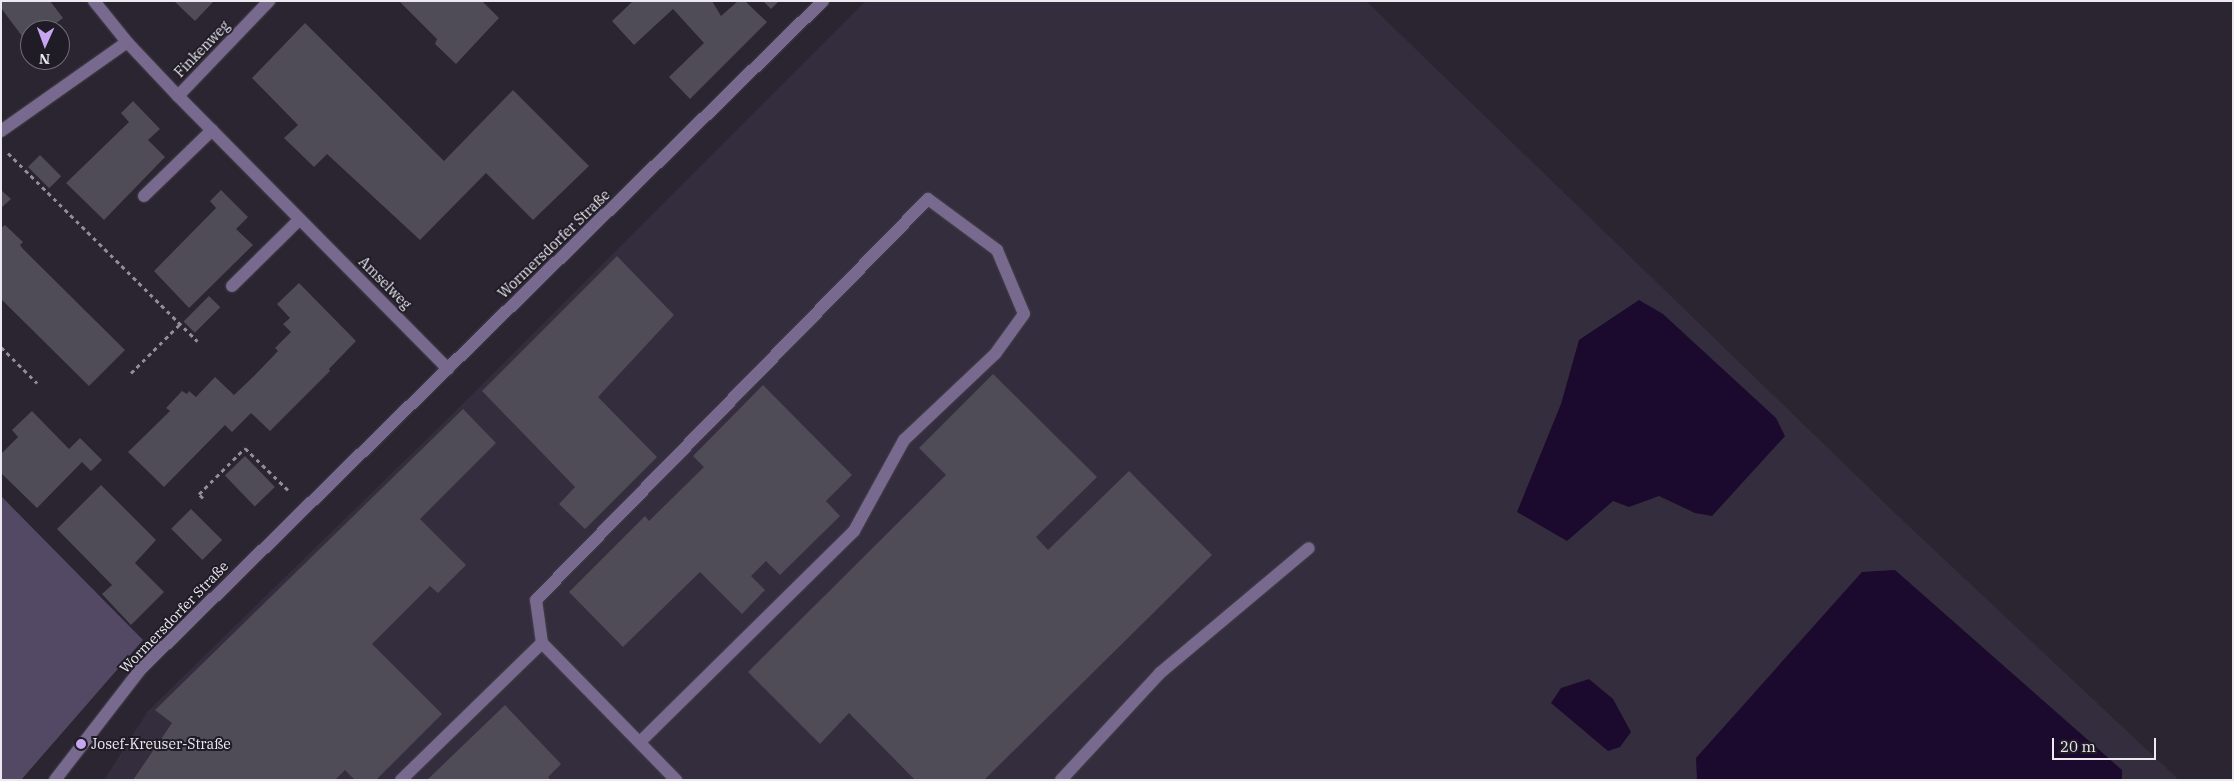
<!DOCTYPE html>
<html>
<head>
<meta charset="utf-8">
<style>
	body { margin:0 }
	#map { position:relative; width:2234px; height:781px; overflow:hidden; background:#2a2530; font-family:"IBM Plex Serif",serif }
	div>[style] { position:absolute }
	.built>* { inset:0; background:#342d3d }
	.green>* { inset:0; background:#544964 }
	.water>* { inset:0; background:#1c0a2e }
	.building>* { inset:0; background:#4f4b57; transform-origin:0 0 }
	.path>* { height:3px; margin-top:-1.5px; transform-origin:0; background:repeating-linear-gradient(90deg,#928e98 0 4px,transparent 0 8px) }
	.roads { filter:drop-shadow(0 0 1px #45404b) drop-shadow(0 0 1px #45404b) }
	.minor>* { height:12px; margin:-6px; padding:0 6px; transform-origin:6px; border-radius:6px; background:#78698e }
	.dots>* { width:14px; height:14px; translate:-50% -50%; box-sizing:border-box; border:2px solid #201c26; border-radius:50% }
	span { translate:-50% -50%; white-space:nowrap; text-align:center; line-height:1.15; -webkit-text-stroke:4px #201c26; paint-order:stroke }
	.street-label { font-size:14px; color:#ece9f1 }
	.poi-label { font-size:14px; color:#ece9f1 }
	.left { translate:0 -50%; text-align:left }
	.frame { position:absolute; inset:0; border:2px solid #ece9f1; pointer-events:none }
	.north { position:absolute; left:20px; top:20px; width:50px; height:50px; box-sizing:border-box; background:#201c26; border:1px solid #726e77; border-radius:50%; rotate:182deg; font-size:14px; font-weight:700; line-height:20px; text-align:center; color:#ece9f1 }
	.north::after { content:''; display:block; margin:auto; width:18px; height:22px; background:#c6a6f0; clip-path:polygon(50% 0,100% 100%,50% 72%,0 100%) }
	.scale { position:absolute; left:2052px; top:738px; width:104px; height:22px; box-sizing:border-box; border:2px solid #ece9f1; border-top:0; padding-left:6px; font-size:15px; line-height:18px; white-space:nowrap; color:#ece9f1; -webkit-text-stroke:4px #201c26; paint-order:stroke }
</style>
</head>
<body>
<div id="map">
	<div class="built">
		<i style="clip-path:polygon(866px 1px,1366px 1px,1898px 516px,2179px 780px,104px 780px,148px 711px,478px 389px)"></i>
	</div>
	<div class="green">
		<i style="clip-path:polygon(1px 496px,143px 640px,21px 780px,1px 780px)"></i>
	</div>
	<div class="water">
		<i style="clip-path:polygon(1639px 300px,1663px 314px,1776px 418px,1785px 436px,1712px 516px,1695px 513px,1659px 496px,1629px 507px,1613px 501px,1567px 541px,1517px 512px,1561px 404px,1579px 340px)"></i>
		<i style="clip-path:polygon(1895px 570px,2122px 770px,2122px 780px,1697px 780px,1696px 758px,1862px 572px)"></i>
		<i style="clip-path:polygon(1589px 679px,1613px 699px,1631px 732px,1620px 747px,1608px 751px,1551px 703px,1561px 688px)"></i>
	</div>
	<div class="building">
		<i style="clip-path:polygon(1px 1px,50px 1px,63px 18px,47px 30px,30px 30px,30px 42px,28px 44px,1px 8px)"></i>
		<i style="clip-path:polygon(174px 1px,214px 1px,195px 21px)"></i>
		<i style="clip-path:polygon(399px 1px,482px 1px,499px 18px,456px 64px,435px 44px,437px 39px)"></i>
		<i style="clip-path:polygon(633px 1px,712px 1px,721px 16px,738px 1px,745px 1px,767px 22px,690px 99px,669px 77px,704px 43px,673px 9px,634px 45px,612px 21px)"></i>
		<i style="clip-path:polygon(763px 1px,779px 1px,771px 9px)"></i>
		<i style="clip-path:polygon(305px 23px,444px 161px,513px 90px,589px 166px,533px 220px,486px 173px,420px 240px,327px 154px,314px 167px,284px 138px,298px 125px,252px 78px)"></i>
		<i style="clip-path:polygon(133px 101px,160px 129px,148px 140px,165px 157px,104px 220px,66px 183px,129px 122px,121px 113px)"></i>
		<i style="left:40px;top:155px;width:30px;height:17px;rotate:45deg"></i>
		<i style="clip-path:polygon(1px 190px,11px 199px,1px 208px)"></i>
		<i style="clip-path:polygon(221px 190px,248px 217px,236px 229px,253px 245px,189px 308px,154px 271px,216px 208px,210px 201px)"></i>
		<i style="clip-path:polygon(5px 225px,23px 242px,20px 245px,23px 249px,125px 350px,89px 386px,1px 299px,1px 228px)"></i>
		<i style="clip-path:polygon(617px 256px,674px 315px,598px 397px,657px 457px,585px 529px,559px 504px,575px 487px,482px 391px)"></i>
		<i style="clip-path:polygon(299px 283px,356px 341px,329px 369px,330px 371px,270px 431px,251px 413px,232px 432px,225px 425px,164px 487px,128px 452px,170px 411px,166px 408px,182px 391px,187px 394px,189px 391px,196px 397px,215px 377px,234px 395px,254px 376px,278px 351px,275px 348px,291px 332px,283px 324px,290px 318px,277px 304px)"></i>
		<i style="left:209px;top:296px;width:16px;height:36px;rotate:45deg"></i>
		<i style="clip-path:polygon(993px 374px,1097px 477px,1036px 537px,1048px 550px,1129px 471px,1212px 555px,984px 780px,915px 780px,849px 713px,820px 744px,748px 672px,946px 475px,919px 448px)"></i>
		<i style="clip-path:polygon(763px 385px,852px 475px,826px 501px,840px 516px,780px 575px,766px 561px,751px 576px,765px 590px,742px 614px,700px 572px,623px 647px,569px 592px,645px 516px,649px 521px,704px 467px,693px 456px)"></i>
		<i style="clip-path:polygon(463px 409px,496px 443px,420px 519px,466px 565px,438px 593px,430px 586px,372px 644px,442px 714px,376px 780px,355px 780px,345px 770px,335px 780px,133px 780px,172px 723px,155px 710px)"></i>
		<i style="clip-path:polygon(32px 411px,69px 449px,80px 438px,102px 460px,91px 471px,82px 462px,37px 508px,1px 473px,1px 454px,18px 437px,12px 430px)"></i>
		<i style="left:245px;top:456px;width:43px;height:28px;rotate:46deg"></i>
		<i style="clip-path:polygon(101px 485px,156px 540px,135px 563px,164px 592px,131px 625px,102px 594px,112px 585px,57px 529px)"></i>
		<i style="left:191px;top:509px;width:44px;height:28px;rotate:45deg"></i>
		<i style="clip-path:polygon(505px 705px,561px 764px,548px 777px,551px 780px,427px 780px)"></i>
	</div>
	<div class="path">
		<i style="left:8px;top:153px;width:267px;rotate:44.8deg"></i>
		<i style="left:1px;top:347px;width:51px;rotate:45deg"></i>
		<i style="left:131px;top:373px;width:69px;rotate:-45deg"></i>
		<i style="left:203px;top:498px;width:6px;rotate:-135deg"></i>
		<i style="left:199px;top:494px;width:65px;rotate:-45deg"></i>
		<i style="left:245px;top:448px;width:60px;rotate:44.3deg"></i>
	</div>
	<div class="roads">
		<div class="minor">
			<i style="left:94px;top:1px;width:53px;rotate:51.2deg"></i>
			<i style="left:127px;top:42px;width:74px;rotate:46.6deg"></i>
			<i style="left:178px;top:96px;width:384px;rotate:45.3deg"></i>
			<i style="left:178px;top:96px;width:132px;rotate:-46.2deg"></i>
			<i style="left:1px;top:131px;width:154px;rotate:-35.2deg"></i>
			<i style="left:144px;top:196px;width:95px;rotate:-44.1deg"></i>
			<i style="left:232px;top:286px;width:95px;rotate:-44.6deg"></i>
			<i style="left:542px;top:643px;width:43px;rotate:-97.9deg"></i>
			<i style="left:536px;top:600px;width:561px;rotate:-45.65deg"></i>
			<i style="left:928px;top:199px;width:86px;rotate:36.5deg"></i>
			<i style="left:997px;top:250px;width:69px;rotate:67.1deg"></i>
			<i style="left:1024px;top:314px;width:49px;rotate:125.9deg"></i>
			<i style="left:995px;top:354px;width:125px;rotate:136.6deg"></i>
			<i style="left:904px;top:440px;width:104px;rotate:118.8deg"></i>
			<i style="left:854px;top:531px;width:301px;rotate:135.4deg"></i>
			<i style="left:55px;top:780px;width:139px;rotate:-52.3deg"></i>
			<i style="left:140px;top:670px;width:956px;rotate:-44.41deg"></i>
			<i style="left:401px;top:780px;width:197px;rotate:-44.2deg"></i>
			<i style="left:542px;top:643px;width:192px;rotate:45.6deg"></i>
			<i style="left:1061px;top:780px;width:146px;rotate:-47.2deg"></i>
			<i style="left:1160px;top:673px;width:194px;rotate:-40deg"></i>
		</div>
	</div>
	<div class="dots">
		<i style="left:81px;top:744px;background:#c6a6f0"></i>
	</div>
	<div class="street-label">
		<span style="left:202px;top:49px;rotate:-46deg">Finkenweg</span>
		<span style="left:554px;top:244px;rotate:-44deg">Wormersdorfer Straße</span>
		<span style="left:385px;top:283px;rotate:45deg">Amselweg</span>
		<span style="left:174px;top:617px;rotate:-46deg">Wormersdorfer Straße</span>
	</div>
	<div class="poi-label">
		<span class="left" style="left:91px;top:744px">Josef-Kreuser-Straße</span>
	</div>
	<div class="frame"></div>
	<div class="north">N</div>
	<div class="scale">20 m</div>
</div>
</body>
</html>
